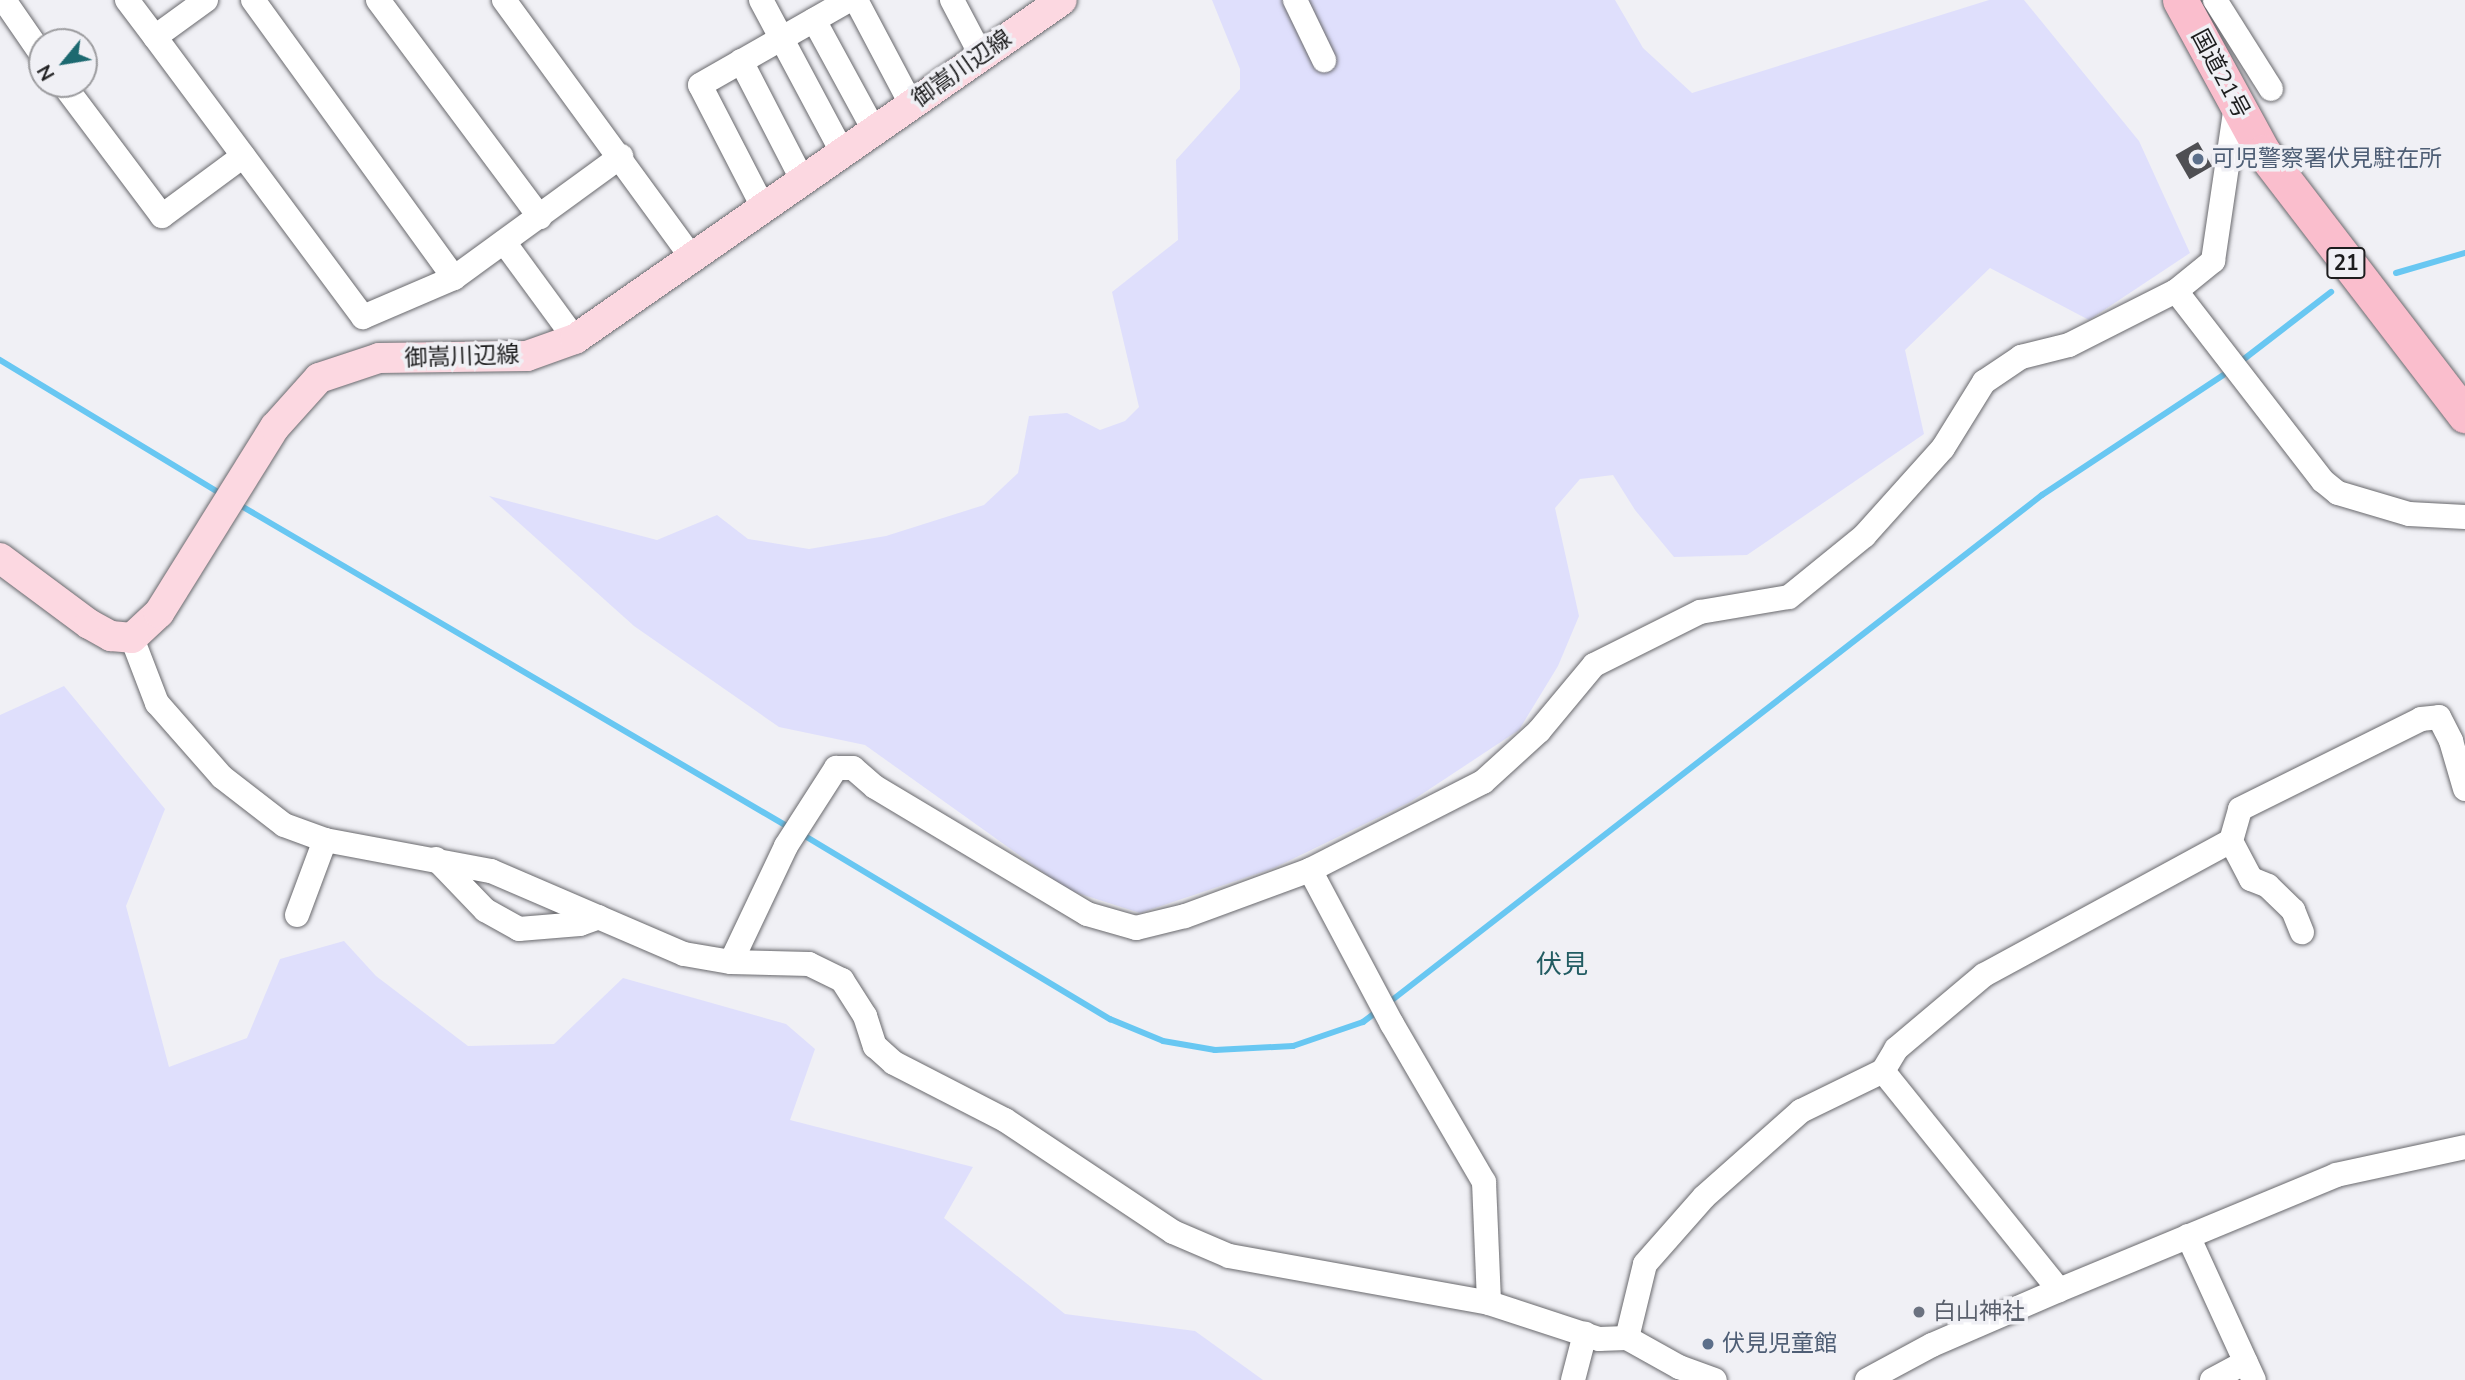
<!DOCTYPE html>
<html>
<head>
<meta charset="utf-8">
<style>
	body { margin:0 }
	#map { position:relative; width:2465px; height:1380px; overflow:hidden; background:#f0f0f5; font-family:"Nunito Sans","Noto Sans JP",sans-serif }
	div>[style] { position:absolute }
	.green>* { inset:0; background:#dfdffc }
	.stream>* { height:6px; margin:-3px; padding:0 3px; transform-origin:3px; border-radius:3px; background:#68c7f2 }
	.building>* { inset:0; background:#4f4f53; transform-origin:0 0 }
	.roads { filter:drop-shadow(0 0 2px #69696d) drop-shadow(0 0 2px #69696d) }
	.minor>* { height:24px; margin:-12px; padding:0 12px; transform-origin:12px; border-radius:12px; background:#fff }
	.major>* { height:30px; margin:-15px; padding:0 15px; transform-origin:15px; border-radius:15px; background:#fcd8e1 }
	.highway>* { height:35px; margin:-17.5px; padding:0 17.5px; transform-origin:17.5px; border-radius:17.5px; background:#fabecd }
	.dots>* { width:19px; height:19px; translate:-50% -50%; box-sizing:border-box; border:4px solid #f0f0f5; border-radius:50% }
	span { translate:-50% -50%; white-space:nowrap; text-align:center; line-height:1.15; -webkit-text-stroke:7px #f0f0f5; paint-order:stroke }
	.shield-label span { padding:2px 5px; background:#f0f0f5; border:2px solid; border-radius:5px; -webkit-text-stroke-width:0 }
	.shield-label { font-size:21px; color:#1d1d1e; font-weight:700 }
	.street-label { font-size:23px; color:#1d1d1e }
	.service-label { font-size:23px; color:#4e5e75 }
	.left { translate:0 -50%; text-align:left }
	.worship-label { font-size:23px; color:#5b616d }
	.quarter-label { font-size:26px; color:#225c62 }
	.north { position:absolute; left:28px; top:28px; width:70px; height:70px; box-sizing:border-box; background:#f0f0f5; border:2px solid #9c9c9f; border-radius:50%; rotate:240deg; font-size:19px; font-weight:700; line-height:28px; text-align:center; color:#1d1d1e }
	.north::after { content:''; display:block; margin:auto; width:24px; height:32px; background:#1c6970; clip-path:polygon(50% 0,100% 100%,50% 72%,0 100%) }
</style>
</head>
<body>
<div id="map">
	<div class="green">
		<i style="clip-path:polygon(1212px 0,1615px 0,1643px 48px,1692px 93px,1989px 0,2024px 0,2139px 141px,2190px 253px,2089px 320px,1990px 268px,1905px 350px,1924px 434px,1747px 555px,1674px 557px,1635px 510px,1613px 475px,1580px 479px,1555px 508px,1579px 616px,1558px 666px,1519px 730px,1410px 802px,1274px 868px,1140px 913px,1068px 890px,865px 745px,779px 727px,634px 626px,489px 496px,657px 540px,717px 515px,748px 539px,809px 549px,886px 536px,984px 505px,1018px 473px,1029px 416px,1067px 413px,1100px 430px,1125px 421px,1139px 407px,1112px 292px,1178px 240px,1176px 160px,1240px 89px,1240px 69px)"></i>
		<i style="clip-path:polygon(64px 686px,165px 809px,126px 906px,169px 1067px,247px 1038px,280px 959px,344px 941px,376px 976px,468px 1046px,554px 1044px,623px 978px,786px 1024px,815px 1049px,790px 1120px,973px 1167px,944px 1218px,1065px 1314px,1195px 1331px,1263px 1380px,0 1380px,0 715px)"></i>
	</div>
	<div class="stream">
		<i style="left:2396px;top:273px;width:72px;rotate:-16.2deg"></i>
		<i style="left:2244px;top:359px;width:110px;rotate:-37.6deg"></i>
		<i style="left:0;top:360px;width:261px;rotate:31.2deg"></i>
		<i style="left:238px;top:504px;width:640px;rotate:30.41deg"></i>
		<i style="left:800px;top:833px;width:362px;rotate:31deg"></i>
		<i style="left:1110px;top:1019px;width:57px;rotate:22.5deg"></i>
		<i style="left:1163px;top:1041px;width:53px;rotate:9.8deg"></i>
		<i style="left:1215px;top:1050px;width:78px;rotate:-2.9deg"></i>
		<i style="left:1293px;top:1046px;width:74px;rotate:-18.9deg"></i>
		<i style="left:1363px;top:1022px;width:20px;rotate:-37deg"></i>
		<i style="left:1387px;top:1004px;width:830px;rotate:-37.85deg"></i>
		<i style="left:2042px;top:495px;width:217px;rotate:-33.5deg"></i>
	</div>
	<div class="building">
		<i style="left:2198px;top:142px;width:28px;height:26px;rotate:60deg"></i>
	</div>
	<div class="roads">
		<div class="minor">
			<i style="left:4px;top:0;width:67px;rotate:55.4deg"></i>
			<i style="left:127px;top:0;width:46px;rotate:52.9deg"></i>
			<i style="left:206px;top:0;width:63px;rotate:144deg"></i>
			<i style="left:155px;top:37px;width:349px;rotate:53.4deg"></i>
			<i style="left:363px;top:317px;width:99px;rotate:-23.2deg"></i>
			<i style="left:454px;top:278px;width:207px;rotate:-36.1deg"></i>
			<i style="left:253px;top:0;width:343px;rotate:54.1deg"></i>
			<i style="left:378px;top:0;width:271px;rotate:53.3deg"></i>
			<i style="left:504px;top:0;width:317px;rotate:53.9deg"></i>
			<i style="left:761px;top:0;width:172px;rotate:61.9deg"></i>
			<i style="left:856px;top:0;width:118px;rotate:62.1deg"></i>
			<i style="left:952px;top:0;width:62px;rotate:62.2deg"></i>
			<i style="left:1295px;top:0;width:67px;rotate:64.2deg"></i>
			<i style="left:2215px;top:0;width:105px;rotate:57.8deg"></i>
			<i style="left:814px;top:20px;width:125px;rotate:61.4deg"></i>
			<i style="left:741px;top:61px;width:133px;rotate:62.7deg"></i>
			<i style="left:63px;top:84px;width:165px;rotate:53.1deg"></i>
			<i style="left:162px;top:216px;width:101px;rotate:-36.5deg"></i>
			<i style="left:763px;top:207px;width:137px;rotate:-117.3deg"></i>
			<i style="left:700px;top:85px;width:172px;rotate:-29.7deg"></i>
			<i style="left:504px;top:242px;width:120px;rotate:53.8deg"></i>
			<i style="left:2176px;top:291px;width:240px;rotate:52.3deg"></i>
			<i style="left:2323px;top:481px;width:19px;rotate:39deg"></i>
			<i style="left:2338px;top:493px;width:74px;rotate:16.5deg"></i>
			<i style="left:2409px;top:514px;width:56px;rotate:3.1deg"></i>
			<i style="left:132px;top:638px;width:70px;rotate:69deg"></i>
			<i style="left:157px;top:703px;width:98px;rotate:48.7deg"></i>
			<i style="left:222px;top:777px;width:78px;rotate:37.7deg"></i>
			<i style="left:284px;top:825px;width:44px;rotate:20.1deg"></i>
			<i style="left:325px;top:840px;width:169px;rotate:10.6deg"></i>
			<i style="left:491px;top:871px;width:210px;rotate:23.3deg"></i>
			<i style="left:684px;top:954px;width:48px;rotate:9.7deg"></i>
			<i style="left:731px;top:962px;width:78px;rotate:1.5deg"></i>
			<i style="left:809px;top:964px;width:37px;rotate:26deg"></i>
			<i style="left:842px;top:980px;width:43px;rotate:57.4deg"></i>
			<i style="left:865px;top:1016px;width:32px;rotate:72deg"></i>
			<i style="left:875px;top:1046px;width:25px;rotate:42deg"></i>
			<i style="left:894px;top:1063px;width:125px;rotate:27.2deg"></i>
			<i style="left:1005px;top:1120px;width:202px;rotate:33.7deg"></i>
			<i style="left:1173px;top:1232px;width:61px;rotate:23.2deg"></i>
			<i style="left:1229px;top:1256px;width:264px;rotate:10.2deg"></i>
			<i style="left:1489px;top:1303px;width:116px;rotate:18.1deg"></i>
			<i style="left:1599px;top:1339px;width:28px;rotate:-2deg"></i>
			<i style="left:1627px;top:1338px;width:60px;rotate:29.1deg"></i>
			<i style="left:1679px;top:1367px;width:38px;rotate:20deg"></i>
			<i style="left:2231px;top:841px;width:43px;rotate:62.2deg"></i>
			<i style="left:2251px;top:879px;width:18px;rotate:22deg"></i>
			<i style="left:2268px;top:886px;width:35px;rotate:44deg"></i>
			<i style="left:2293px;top:910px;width:24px;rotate:68deg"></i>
			<i style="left:436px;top:859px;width:71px;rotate:46.1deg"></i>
			<i style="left:485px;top:910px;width:39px;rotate:29deg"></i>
			<i style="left:519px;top:929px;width:61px;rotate:-4.7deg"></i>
			<i style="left:580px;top:924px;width:20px;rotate:-20deg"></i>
			<i style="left:1310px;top:870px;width:174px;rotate:62deg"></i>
			<i style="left:1392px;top:1024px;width:183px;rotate:59.8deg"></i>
			<i style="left:1484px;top:1182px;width:121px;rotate:87.6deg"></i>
			<i style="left:297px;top:915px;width:80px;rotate:-69.5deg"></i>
			<i style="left:731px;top:962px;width:128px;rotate:-64.6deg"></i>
			<i style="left:786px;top:846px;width:93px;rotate:-57.3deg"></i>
			<i style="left:836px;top:768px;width:17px"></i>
			<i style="left:853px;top:768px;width:29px;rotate:41deg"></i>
			<i style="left:875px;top:787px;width:247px;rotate:30.9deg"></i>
			<i style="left:1087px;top:914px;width:51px;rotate:15.9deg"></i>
			<i style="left:1136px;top:928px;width:50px;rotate:-13.8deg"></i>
			<i style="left:1185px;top:916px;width:133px;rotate:-20.2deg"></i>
			<i style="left:1310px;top:870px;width:194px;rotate:-27deg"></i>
			<i style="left:1483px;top:782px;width:76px;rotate:-42.3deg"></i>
			<i style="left:1539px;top:731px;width:86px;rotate:-50.2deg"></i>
			<i style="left:1594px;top:665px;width:119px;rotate:-26.6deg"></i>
			<i style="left:1700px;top:612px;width:90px;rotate:-9.6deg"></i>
			<i style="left:1789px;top:597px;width:97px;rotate:-39.1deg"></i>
			<i style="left:1864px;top:536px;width:118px;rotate:-48.1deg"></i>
			<i style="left:1943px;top:448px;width:78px;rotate:-58.2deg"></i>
			<i style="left:1984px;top:382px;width:45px;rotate:-34deg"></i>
			<i style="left:2021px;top:357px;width:49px;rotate:-14deg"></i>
			<i style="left:2069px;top:345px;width:120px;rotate:-26.8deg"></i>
			<i style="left:2176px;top:291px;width:48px;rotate:-39deg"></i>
			<i style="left:2213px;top:261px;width:158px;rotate:-81.6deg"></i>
			<i style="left:1883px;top:1071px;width:281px;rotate:51.2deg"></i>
			<i style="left:2188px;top:1236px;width:158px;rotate:65.4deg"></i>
			<i style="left:1627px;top:1338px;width:76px;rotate:-76.3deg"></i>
			<i style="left:1645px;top:1264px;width:89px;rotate:-48.6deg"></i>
			<i style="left:1704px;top:1197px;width:130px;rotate:-41.6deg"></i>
			<i style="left:1801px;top:1111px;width:91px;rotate:-26deg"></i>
			<i style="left:1883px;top:1071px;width:26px;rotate:-59deg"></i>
			<i style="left:1896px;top:1049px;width:115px;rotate:-40.1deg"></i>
			<i style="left:1984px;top:975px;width:281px;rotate:-28.5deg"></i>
			<i style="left:2231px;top:841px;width:33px;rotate:-74deg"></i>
			<i style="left:2240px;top:809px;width:202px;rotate:-26.4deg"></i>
			<i style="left:2421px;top:719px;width:18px;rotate:-6deg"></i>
			<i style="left:2439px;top:717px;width:27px;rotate:63deg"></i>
			<i style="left:2451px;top:741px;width:50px;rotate:73.7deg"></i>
			<i style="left:1573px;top:1380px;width:48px;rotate:-75.4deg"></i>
			<i style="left:1867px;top:1380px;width:74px;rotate:-28.3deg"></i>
			<i style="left:1932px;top:1345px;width:138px;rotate:-23.4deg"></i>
			<i style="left:2059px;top:1290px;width:300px;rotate:-22.5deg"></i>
			<i style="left:2336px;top:1175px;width:132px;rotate:-12.2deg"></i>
			<i style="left:2212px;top:1380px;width:38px;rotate:-28deg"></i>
		</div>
		<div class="major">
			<i style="left:0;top:558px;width:111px;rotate:36.6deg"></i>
			<i style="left:89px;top:624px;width:25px;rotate:29deg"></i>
			<i style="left:111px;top:636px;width:21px;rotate:5deg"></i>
			<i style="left:132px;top:638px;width:37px;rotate:-43deg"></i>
			<i style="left:159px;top:613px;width:219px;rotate:-58.1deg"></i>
			<i style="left:275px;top:427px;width:66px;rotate:-48.1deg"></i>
			<i style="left:319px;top:378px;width:63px;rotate:-18.4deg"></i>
			<i style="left:379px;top:358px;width:148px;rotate:-0.8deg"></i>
			<i style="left:527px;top:356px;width:51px;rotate:-19.5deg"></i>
			<i style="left:575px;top:339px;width:593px;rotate:-34.84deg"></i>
		</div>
		<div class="highway">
			<i style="left:2180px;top:0;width:173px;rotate:61.4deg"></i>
			<i style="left:2263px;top:152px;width:332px;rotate:52.5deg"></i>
		</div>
	</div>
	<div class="dots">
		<i style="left:2198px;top:159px;background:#5c6f8a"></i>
		<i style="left:1919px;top:1312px;background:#6b7280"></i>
		<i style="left:1708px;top:1344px;background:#5c6f8a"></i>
	</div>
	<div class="shield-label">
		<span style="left:2346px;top:263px">21</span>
	</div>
	<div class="street-label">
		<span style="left:962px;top:69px;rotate:-35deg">御嵩川辺線</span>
		<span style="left:2220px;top:74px;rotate:62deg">国道21号</span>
		<span style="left:462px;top:357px;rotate:-2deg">御嵩川辺線</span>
	</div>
	<div class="service-label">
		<span class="left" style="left:2212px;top:159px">可児警察署伏見駐在所</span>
		<span class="left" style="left:1722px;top:1344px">伏見児童館</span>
	</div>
	<div class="worship-label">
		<span class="left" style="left:1933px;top:1312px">白山神社</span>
	</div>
	<div class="quarter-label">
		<span style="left:1562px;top:965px">伏見</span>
	</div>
	<div class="north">N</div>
</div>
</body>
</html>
